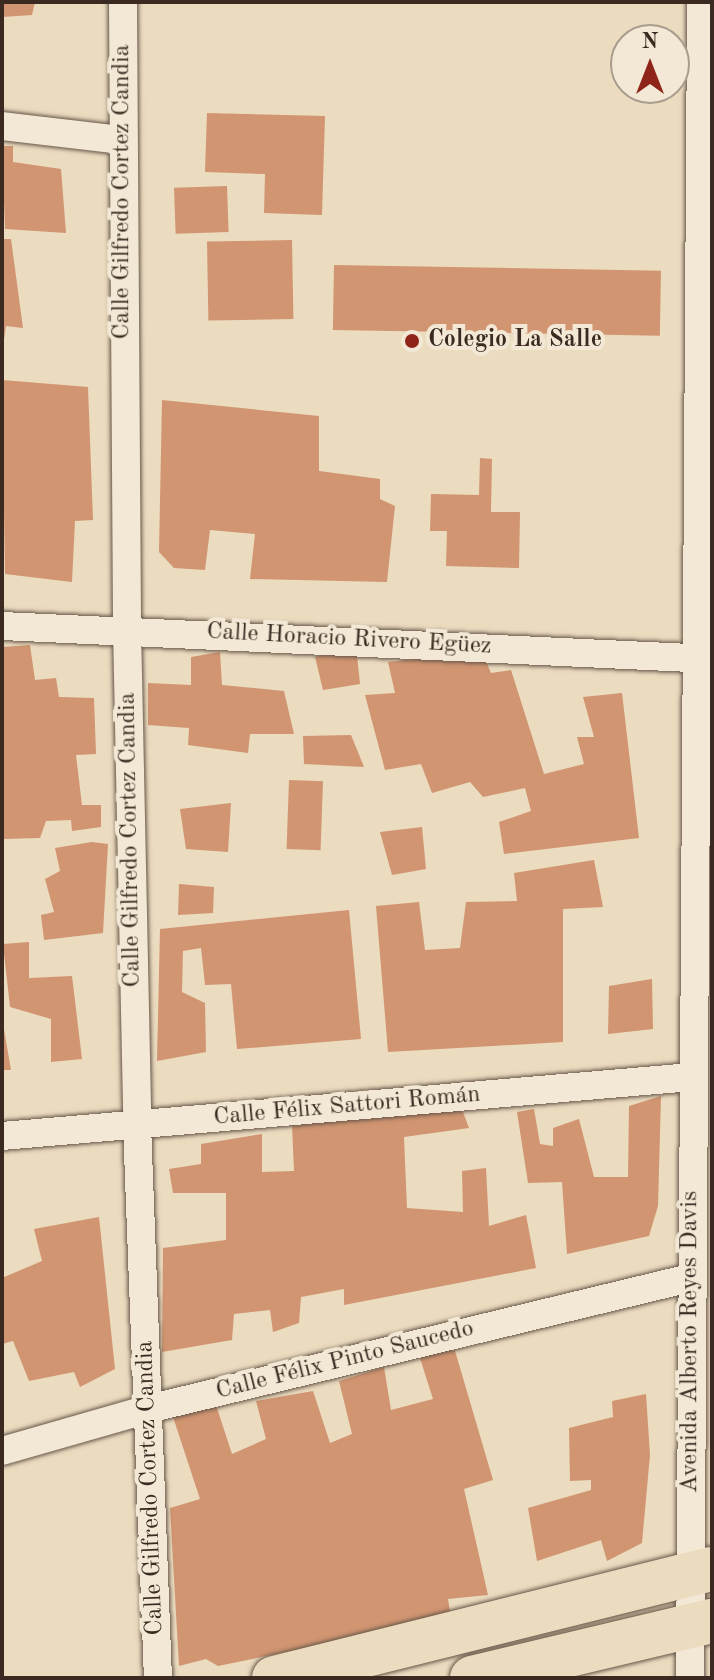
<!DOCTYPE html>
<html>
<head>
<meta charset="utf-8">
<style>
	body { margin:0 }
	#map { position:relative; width:714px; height:1680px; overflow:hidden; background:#ebdbbf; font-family:"Old Standard TT",serif }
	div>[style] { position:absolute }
	.building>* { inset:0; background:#d19571; transform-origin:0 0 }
	.roads { filter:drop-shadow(0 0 2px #665648) drop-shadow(0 0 2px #665648) }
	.street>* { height:28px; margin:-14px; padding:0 14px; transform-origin:14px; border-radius:14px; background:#f2e8d5 }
	.primary>* { height:44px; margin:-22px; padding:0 22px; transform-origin:22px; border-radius:22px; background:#ebdbbf }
	.dots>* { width:22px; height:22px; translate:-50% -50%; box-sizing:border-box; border:4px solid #f2e8d5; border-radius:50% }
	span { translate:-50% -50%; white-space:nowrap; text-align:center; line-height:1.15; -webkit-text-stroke:8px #f2e8d5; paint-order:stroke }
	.street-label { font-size:24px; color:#3a2a21 }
	.poi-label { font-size:24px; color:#3a2a21; font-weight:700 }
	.left { translate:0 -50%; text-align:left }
	.frame { position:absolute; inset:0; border:4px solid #3a2a21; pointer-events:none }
	.north { position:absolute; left:610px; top:24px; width:80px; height:80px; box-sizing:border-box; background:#f2e8d5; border:2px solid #a89c8d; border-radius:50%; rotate:0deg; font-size:22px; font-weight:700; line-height:32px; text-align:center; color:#3a2a21 }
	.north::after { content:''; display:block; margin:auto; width:28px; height:36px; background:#8f2418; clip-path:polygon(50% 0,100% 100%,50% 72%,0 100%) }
</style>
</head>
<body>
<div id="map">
	<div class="building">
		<i style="clip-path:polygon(2px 2px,35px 2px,32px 15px,2px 17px)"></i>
		<i style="clip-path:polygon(207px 113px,325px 116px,322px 215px,264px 213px,265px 174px,205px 172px)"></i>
		<i style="clip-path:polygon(2px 146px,13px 146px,13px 162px,61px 169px,66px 233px,5px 229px)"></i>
		<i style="left:227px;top:186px;width:46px;height:53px;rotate:88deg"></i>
		<i style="clip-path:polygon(2px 239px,11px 239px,23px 328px,6px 326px,4px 340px)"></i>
		<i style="left:292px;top:240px;width:79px;height:85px;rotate:89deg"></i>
		<i style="left:334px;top:265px;width:327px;height:65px;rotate:1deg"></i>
		<i style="clip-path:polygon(2px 380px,88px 387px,93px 520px,75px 521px,72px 582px,5px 574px)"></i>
		<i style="clip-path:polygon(162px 400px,319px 416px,319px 471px,380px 479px,380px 499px,395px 506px,387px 582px,250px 579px,255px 534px,210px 530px,205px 570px,174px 568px,159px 552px)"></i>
		<i style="clip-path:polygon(480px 458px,492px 459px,491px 512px,520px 512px,519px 568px,446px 566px,447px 531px,430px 531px,431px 494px,479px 495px)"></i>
		<i style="clip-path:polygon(30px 645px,35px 680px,56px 678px,59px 697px,94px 698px,96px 754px,76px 755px,82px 805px,101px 805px,101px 827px,72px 831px,71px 820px,46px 821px,40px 838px,2px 839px,2px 647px)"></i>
		<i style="clip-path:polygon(356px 646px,360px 684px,323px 690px,315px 657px)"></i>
		<i style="clip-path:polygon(220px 652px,222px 685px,284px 691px,294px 734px,250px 734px,248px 753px,188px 745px,189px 728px,148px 725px,148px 683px,191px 685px,191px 657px)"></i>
		<i style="clip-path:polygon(482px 652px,491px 673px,511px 670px,544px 774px,584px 764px,577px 737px,594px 737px,583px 697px,622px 693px,639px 838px,504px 854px,499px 822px,531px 811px,525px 788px,483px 797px,470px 782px,432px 793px,421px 764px,385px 770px,365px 695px,395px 693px,388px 662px)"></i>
		<i style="clip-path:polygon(351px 735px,364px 767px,304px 764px,303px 736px)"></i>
		<i style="left:289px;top:780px;width:34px;height:69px;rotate:2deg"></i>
		<i style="clip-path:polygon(231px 803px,228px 852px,186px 849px,180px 809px)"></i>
		<i style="clip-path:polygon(422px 827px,426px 869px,392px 875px,380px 832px)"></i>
		<i style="clip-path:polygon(92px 842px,108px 844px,103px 933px,44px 940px,41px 915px,54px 912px,45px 879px,60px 871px,55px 848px)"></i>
		<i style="clip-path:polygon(594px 860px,603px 907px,563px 909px,563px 1042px,388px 1052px,376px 906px,419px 902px,425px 950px,460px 948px,466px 902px,517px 901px,514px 873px)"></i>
		<i style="clip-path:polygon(179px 884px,214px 887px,213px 913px,178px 915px)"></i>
		<i style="clip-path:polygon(349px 910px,361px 1039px,237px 1049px,231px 984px,205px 985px,201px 948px,183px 951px,182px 992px,205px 1003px,206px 1052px,157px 1061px,160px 929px)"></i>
		<i style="clip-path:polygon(29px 942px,29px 978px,72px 976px,82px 1059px,51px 1062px,51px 1019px,10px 1007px,3px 944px)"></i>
		<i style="clip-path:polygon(652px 979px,653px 1029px,608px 1034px,609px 986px)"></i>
		<i style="clip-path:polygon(2px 1018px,11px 1070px,2px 1070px)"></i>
		<i style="clip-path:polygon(661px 1096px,658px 1206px,649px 1236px,567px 1254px,562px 1182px,528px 1183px,517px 1112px,534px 1109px,540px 1144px,553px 1146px,553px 1128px,579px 1119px,594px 1177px,628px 1177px,629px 1106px)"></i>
		<i style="clip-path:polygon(460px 1104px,469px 1128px,404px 1137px,407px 1208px,463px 1212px,462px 1171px,486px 1168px,489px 1226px,526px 1215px,536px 1268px,344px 1305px,344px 1289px,301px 1297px,299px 1323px,273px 1332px,270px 1310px,234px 1314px,232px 1340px,162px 1352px,163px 1248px,226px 1240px,226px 1193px,173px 1193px,169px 1169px,201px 1164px,201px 1144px,262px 1134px,262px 1172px,294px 1171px,292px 1125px)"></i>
		<i style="clip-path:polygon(99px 1217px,115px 1369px,80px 1387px,74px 1372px,29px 1381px,13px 1341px,2px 1344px,2px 1278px,42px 1261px,34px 1229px)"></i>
		<i style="clip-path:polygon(453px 1344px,493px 1480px,464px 1489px,488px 1595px,448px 1599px,451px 1618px,218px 1666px,206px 1659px,179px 1666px,170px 1508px,200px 1499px,173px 1417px,215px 1402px,232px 1454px,266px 1439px,256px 1401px,313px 1391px,330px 1443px,352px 1434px,339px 1381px,384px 1367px,391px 1410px,433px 1399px,419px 1355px)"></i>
		<i style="clip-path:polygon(646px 1394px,650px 1455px,642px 1543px,607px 1561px,601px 1540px,537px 1561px,528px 1508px,591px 1490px,591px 1480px,570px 1481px,569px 1428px,613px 1417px,612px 1401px)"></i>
	</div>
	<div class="roads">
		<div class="street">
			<i style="left:123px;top:2px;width:626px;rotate:89.63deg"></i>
			<i style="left:127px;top:628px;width:497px;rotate:88.8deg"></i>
			<i style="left:137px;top:1125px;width:553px;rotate:87.83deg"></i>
			<i style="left:2px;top:126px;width:120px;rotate:6.7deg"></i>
			<i style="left:2px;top:626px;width:711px;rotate:2.66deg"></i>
			<i style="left:2px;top:1136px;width:693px;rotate:-4.89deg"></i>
			<i style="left:2px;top:1451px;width:152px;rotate:-16deg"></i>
			<i style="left:148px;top:1409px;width:558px;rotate:-13.59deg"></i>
			<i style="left:690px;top:1678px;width:1676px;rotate:-89.62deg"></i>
		</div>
		<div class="primary">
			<i style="left:274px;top:1678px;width:451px;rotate:-14deg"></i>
			<i style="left:472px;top:1678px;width:247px;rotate:-13.4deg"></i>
		</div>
	</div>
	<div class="dots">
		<i style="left:412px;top:341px;background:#8f2418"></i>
	</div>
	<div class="street-label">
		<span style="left:123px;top:192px;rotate:-90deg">Calle Gilfredo Cortez Candia</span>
		<span style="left:349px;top:640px;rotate:3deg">Calle Horacio Rivero Egüez</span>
		<span style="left:131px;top:840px;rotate:-91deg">Calle Gilfredo Cortez Candia</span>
		<span style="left:347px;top:1107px;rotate:-5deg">Calle Félix Sattori Román</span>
		<span style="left:691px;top:1342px;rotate:-90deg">Avenida Alberto Reyes Davis</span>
		<span style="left:345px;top:1361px;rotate:-14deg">Calle Félix Pinto Saucedo</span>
		<span style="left:151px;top:1488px;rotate:-92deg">Calle Gilfredo Cortez Candia</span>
	</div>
	<div class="poi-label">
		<span class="left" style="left:428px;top:341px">Colegio La Salle</span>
	</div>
	<div class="frame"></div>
	<div class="north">N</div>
</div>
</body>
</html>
